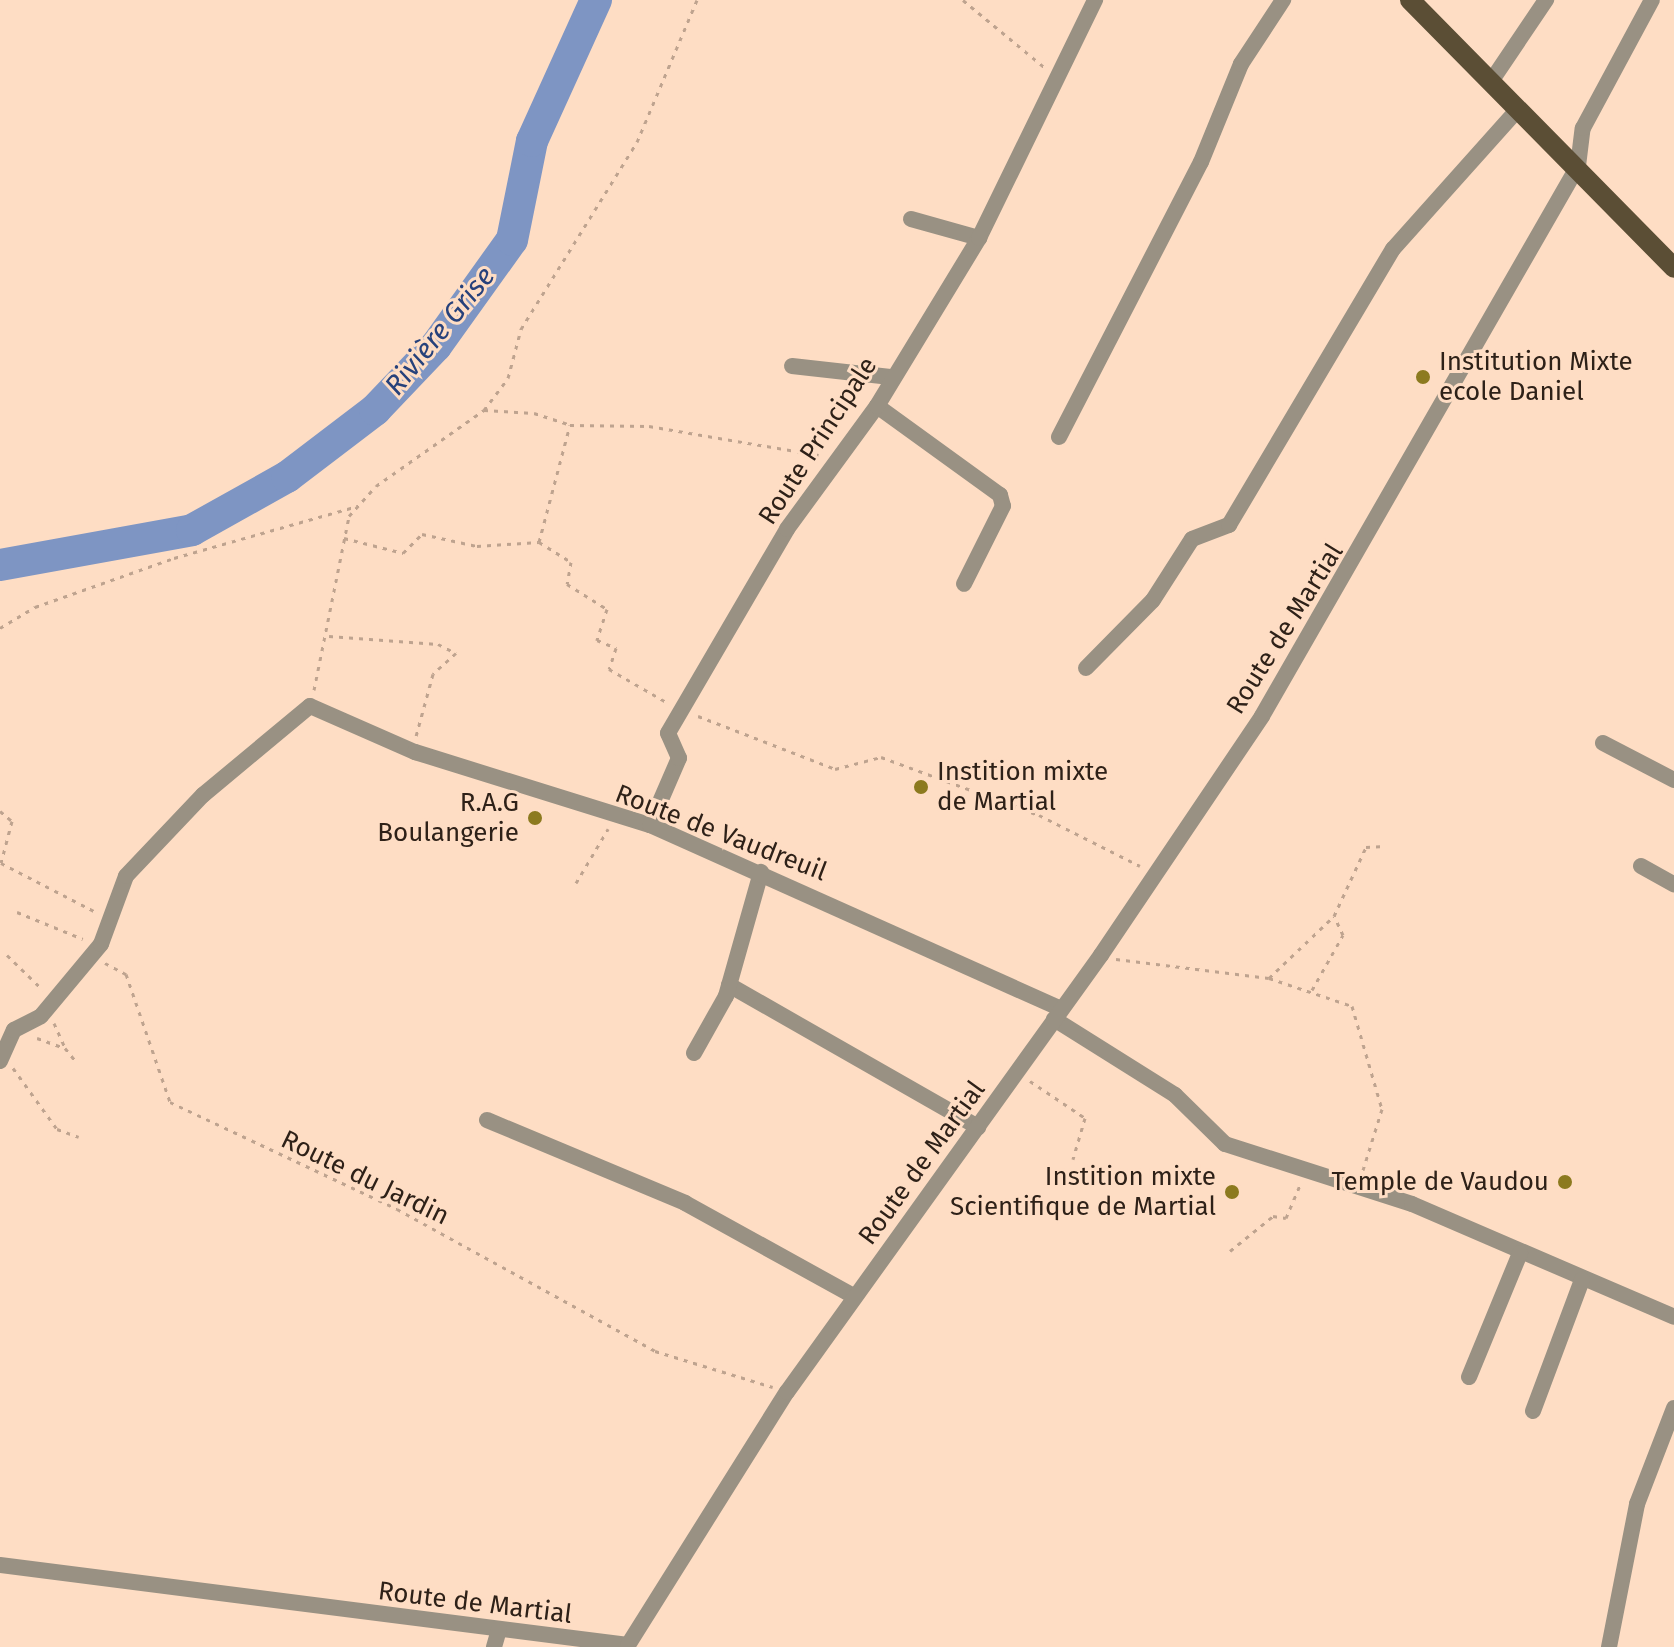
<!DOCTYPE html>
<html>
<head>
<meta charset="utf-8">
<style>
	body { margin:0 }
	#map { position:relative; width:1674px; height:1647px; overflow:hidden; background:#feddc4; font-family:"Fira Sans",sans-serif }
	div>[style] { position:absolute }
	.river>* { height:32px; margin:-16px; padding:0 16px; transform-origin:16px; border-radius:16px; background:#7e95c3 }
	.path>* { height:3px; margin-top:-1.5px; transform-origin:0; background:repeating-linear-gradient(90deg,#bea38f 0 4px,transparent 0 10px) }
	.minor>* { height:16px; margin:-8px; padding:0 8px; transform-origin:8px; border-radius:8px; background:#999183 }
	.major>* { height:20px; margin:-10px; padding:0 10px; transform-origin:10px; border-radius:10px; background:#5b4e35 }
	.dots>* { width:22px; height:22px; translate:-50% -50%; box-sizing:border-box; border:4px solid #feddc4; border-radius:50% }
	span { translate:-50% -50%; white-space:nowrap; text-align:center; line-height:1.15; -webkit-text-stroke:6px #feddc4; paint-order:stroke }
	.poi-label { font-size:26px; color:#2e2118 }
	.left { translate:0 -50%; text-align:left }
	.right { translate:-100% -50%; text-align:right }
	.street-label { font-size:26px; color:#2e2118 }
	.water-label { font-size:28px; color:#26417b; font-style:italic }
</style>
</head>
<body>
<div id="map">
	<div class="river">
		<i style="left:0;top:565px;width:195px;rotate:-10.3deg"></i>
		<i style="left:192px;top:530px;width:109px;rotate:-29.2deg"></i>
		<i style="left:287px;top:477px;width:111px;rotate:-37.3deg"></i>
		<i style="left:375px;top:410px;width:88px;rotate:-46.4deg"></i>
		<i style="left:436px;top:346px;width:130px;rotate:-54.4deg"></i>
		<i style="left:512px;top:240px;width:101px;rotate:-78.6deg"></i>
		<i style="left:532px;top:141px;width:155px;rotate:-65.6deg"></i>
	</div>
	<div class="path">
		<i style="left:963px;top:0;width:105px;rotate:39.6deg"></i>
		<i style="left:484px;top:410px;width:50px;rotate:3.4deg"></i>
		<i style="left:534px;top:413px;width:38px;rotate:18deg"></i>
		<i style="left:570px;top:425px;width:79px;rotate:0.7deg"></i>
		<i style="left:649px;top:426px;width:172px;rotate:9.7deg"></i>
		<i style="left:344px;top:538px;width:61px;rotate:14.3deg"></i>
		<i style="left:403px;top:553px;width:27px;rotate:-45deg"></i>
		<i style="left:422px;top:534px;width:56px;rotate:12.3deg"></i>
		<i style="left:477px;top:546px;width:62px;rotate:-3.7deg"></i>
		<i style="left:539px;top:542px;width:121px;rotate:-75.2deg"></i>
		<i style="left:539px;top:542px;width:38px;rotate:32deg"></i>
		<i style="left:571px;top:562px;width:22px;rotate:100deg"></i>
		<i style="left:567px;top:584px;width:47px;rotate:32deg"></i>
		<i style="left:607px;top:609px;width:33px;rotate:108deg"></i>
		<i style="left:597px;top:640px;width:21px;rotate:23deg"></i>
		<i style="left:616px;top:648px;width:22px;rotate:108deg"></i>
		<i style="left:609px;top:669px;width:68px;rotate:30deg"></i>
		<i style="left:0;top:628px;width:41px;rotate:-31deg"></i>
		<i style="left:35px;top:607px;width:147px;rotate:-19.4deg"></i>
		<i style="left:174px;top:558px;width:191px;rotate:-15.8deg"></i>
		<i style="left:329px;top:636px;width:109px;rotate:4.2deg"></i>
		<i style="left:438px;top:644px;width:20px;rotate:27deg"></i>
		<i style="left:456px;top:653px;width:31px;rotate:138deg"></i>
		<i style="left:433px;top:674px;width:64px;rotate:105.3deg"></i>
		<i style="left:314px;top:690px;width:177px;rotate:-78.6deg"></i>
		<i style="left:349px;top:516px;width:40px;rotate:-48deg"></i>
		<i style="left:376px;top:486px;width:132px;rotate:-35.1deg"></i>
		<i style="left:484px;top:410px;width:40px;rotate:-53deg"></i>
		<i style="left:508px;top:378px;width:51px;rotate:-75.1deg"></i>
		<i style="left:521px;top:329px;width:220px;rotate:-58.2deg"></i>
		<i style="left:637px;top:142px;width:154px;rotate:-67.1deg"></i>
		<i style="left:698px;top:716px;width:147px;rotate:21.1deg"></i>
		<i style="left:835px;top:769px;width:48px;rotate:-14.6deg"></i>
		<i style="left:881px;top:757px;width:168px;rotate:20.2deg"></i>
		<i style="left:1039px;top:815px;width:113px;rotate:26.8deg"></i>
		<i style="left:0;top:811px;width:16px;rotate:40deg"></i>
		<i style="left:12px;top:821px;width:43px;rotate:104.7deg"></i>
		<i style="left:1px;top:863px;width:107px;rotate:27.3deg"></i>
		<i style="left:576px;top:883px;width:63px;rotate:-59.3deg"></i>
		<i style="left:17px;top:912px;width:71px;rotate:22.2deg"></i>
		<i style="left:7px;top:955px;width:50px;rotate:44.2deg"></i>
		<i style="left:1116px;top:959px;width:154px;rotate:7.1deg"></i>
		<i style="left:1269px;top:978px;width:88px;rotate:18.6deg"></i>
		<i style="left:1352px;top:1006px;width:107px;rotate:73.8deg"></i>
		<i style="left:1382px;top:1109px;width:64px;rotate:107.3deg"></i>
		<i style="left:105px;top:963px;width:24px;rotate:28deg"></i>
		<i style="left:126px;top:974px;width:135px;rotate:71deg"></i>
		<i style="left:170px;top:1102px;width:251px;rotate:25.2deg"></i>
		<i style="left:397px;top:1209px;width:294px;rotate:28.8deg"></i>
		<i style="left:655px;top:1351px;width:123px;rotate:17deg"></i>
		<i style="left:1269px;top:978px;width:90px;rotate:-43.6deg"></i>
		<i style="left:1334px;top:916px;width:76px;rotate:-65.1deg"></i>
		<i style="left:1366px;top:847px;width:19px;rotate:-3deg"></i>
		<i style="left:1312px;top:990px;width:63px;rotate:-60.6deg"></i>
		<i style="left:1343px;top:935px;width:21px;rotate:-115deg"></i>
		<i style="left:54px;top:1023px;width:27px;rotate:66deg"></i>
		<i style="left:37px;top:1038px;width:30px;rotate:20deg"></i>
		<i style="left:65px;top:1048px;width:19px;rotate:51deg"></i>
		<i style="left:13px;top:1068px;width:75px;rotate:54.2deg"></i>
		<i style="left:57px;top:1129px;width:23px;rotate:20deg"></i>
		<i style="left:1030px;top:1081px;width:66px;rotate:33.9deg"></i>
		<i style="left:1085px;top:1118px;width:43px;rotate:106.3deg"></i>
		<i style="left:1230px;top:1251px;width:55px;rotate:-39.1deg"></i>
		<i style="left:1273px;top:1216px;width:13px;rotate:9deg"></i>
		<i style="left:1286px;top:1218px;width:36px;rotate:-67deg"></i>
	</div>
	<div class="minor">
		<i style="left:1492px;top:80px;width:97px;rotate:-56deg"></i>
		<i style="left:911px;top:219px;width:71px;rotate:15.6deg"></i>
		<i style="left:792px;top:366px;width:99px;rotate:6.4deg"></i>
		<i style="left:877px;top:406px;width:152px;rotate:35.9deg"></i>
		<i style="left:1000px;top:495px;width:11px;rotate:75deg"></i>
		<i style="left:1003px;top:506px;width:87px;rotate:116.6deg"></i>
		<i style="left:1059px;top:437px;width:309px;rotate:-62.7deg"></i>
		<i style="left:1201px;top:162px;width:106px;rotate:-67.8deg"></i>
		<i style="left:1241px;top:64px;width:77px;rotate:-56.7deg"></i>
		<i style="left:1086px;top:668px;width:95px;rotate:-45.4deg"></i>
		<i style="left:1153px;top:600px;width:72px;rotate:-57.4deg"></i>
		<i style="left:1192px;top:539px;width:40px;rotate:-21deg"></i>
		<i style="left:1229px;top:525px;width:321px;rotate:-59.3deg"></i>
		<i style="left:1393px;top:249px;width:188px;rotate:-48.2deg"></i>
		<i style="left:1603px;top:743px;width:80px;rotate:27.5deg"></i>
		<i style="left:650px;top:825px;width:73px;rotate:-66.6deg"></i>
		<i style="left:679px;top:758px;width:27px;rotate:-114deg"></i>
		<i style="left:668px;top:733px;width:236px;rotate:-59.7deg"></i>
		<i style="left:787px;top:529px;width:152px;rotate:-53.8deg"></i>
		<i style="left:877px;top:406px;width:197px;rotate:-58.7deg"></i>
		<i style="left:979px;top:238px;width:265px;rotate:-64deg"></i>
		<i style="left:1641px;top:866px;width:38px;rotate:29deg"></i>
		<i style="left:729px;top:985px;width:287px;rotate:29.7deg"></i>
		<i style="left:1054px;top:1019px;width:143px;rotate:32.1deg"></i>
		<i style="left:1175px;top:1095px;width:70px;rotate:44.4deg"></i>
		<i style="left:1225px;top:1144px;width:196px;rotate:17.8deg"></i>
		<i style="left:1412px;top:1204px;width:285px;rotate:23.3deg"></i>
		<i style="left:694px;top:1053px;width:65px;rotate:-60.7deg"></i>
		<i style="left:726px;top:996px;width:129px;rotate:-74.2deg"></i>
		<i style="left:0;top:1061px;width:34px;rotate:-66deg"></i>
		<i style="left:14px;top:1030px;width:30px;rotate:-27deg"></i>
		<i style="left:41px;top:1016px;width:94px;rotate:-50.2deg"></i>
		<i style="left:101px;top:944px;width:72px;rotate:-69.8deg"></i>
		<i style="left:126px;top:876px;width:112px;rotate:-46.5deg"></i>
		<i style="left:203px;top:795px;width:139px;rotate:-39.8deg"></i>
		<i style="left:310px;top:706px;width:115px;rotate:23.7deg"></i>
		<i style="left:415px;top:752px;width:246px;rotate:17.3deg"></i>
		<i style="left:650px;top:825px;width:450px;rotate:24.1deg"></i>
		<i style="left:487px;top:1120px;width:215px;rotate:22.7deg"></i>
		<i style="left:685px;top:1203px;width:194px;rotate:28.9deg"></i>
		<i style="left:1469px;top:1377px;width:134px;rotate:-67.6deg"></i>
		<i style="left:1533px;top:1411px;width:140px;rotate:-69.5deg"></i>
		<i style="left:0;top:1565px;width:633px;rotate:7.26deg"></i>
		<i style="left:628px;top:1645px;width:299px;rotate:-57.9deg"></i>
		<i style="left:787px;top:1392px;width:538px;rotate:-54.3deg"></i>
		<i style="left:1101px;top:955px;width:288px;rotate:-56deg"></i>
		<i style="left:1262px;top:716px;width:634px;rotate:-60.12deg"></i>
		<i style="left:1578px;top:166px;width:38px;rotate:-83deg"></i>
		<i style="left:1583px;top:128px;width:145px;rotate:-61.7deg"></i>
		<i style="left:494px;top:1647px;width:18px;rotate:-74deg"></i>
		<i style="left:1609px;top:1647px;width:146px;rotate:-78.9deg"></i>
		<i style="left:1637px;top:1504px;width:103px;rotate:-68.9deg"></i>
	</div>
	<div class="major">
		<i style="left:1410px;top:0;width:376px;rotate:45.4deg"></i>
	</div>
	<div class="dots">
		<i style="left:1423px;top:377px;background:#8c7a1f"></i>
		<i style="left:921px;top:787px;background:#8c7a1f"></i>
		<i style="left:535px;top:818px;background:#8c7a1f"></i>
		<i style="left:1565px;top:1182px;background:#8c7a1f"></i>
		<i style="left:1232px;top:1192px;background:#8c7a1f"></i>
	</div>
	<div class="poi-label">
		<span class="left" style="left:1439px;top:377px">Institution Mixte<br>ecole Daniel</span>
		<span class="left" style="left:937px;top:787px">Instition mixte<br>de Martial</span>
		<span class="right" style="left:519px;top:818px">R.A.G<br>Boulangerie</span>
		<span class="right" style="left:1216px;top:1192px">Instition mixte<br>Scientifique de Martial</span>
		<span class="right" style="left:1549px;top:1182px">Temple de Vaudou</span>
	</div>
	<div class="street-label">
		<span style="left:818px;top:441px;rotate:-57deg">Route Principale</span>
		<span style="left:1285px;top:629px;rotate:-58deg">Route de Martial</span>
		<span style="left:721px;top:833px;rotate:21deg">Route de Vaudreuil</span>
		<span style="left:922px;top:1163px;rotate:-54deg">Route de Martial</span>
		<span style="left:365px;top:1178px;rotate:26deg">Route du Jardin</span>
		<span style="left:475px;top:1603px;rotate:7deg">Route de Martial</span>
	</div>
	<div class="water-label">
		<span style="left:440px;top:331px;rotate:-51deg">Rivière Grise</span>
	</div>
</div>
</body>
</html>
